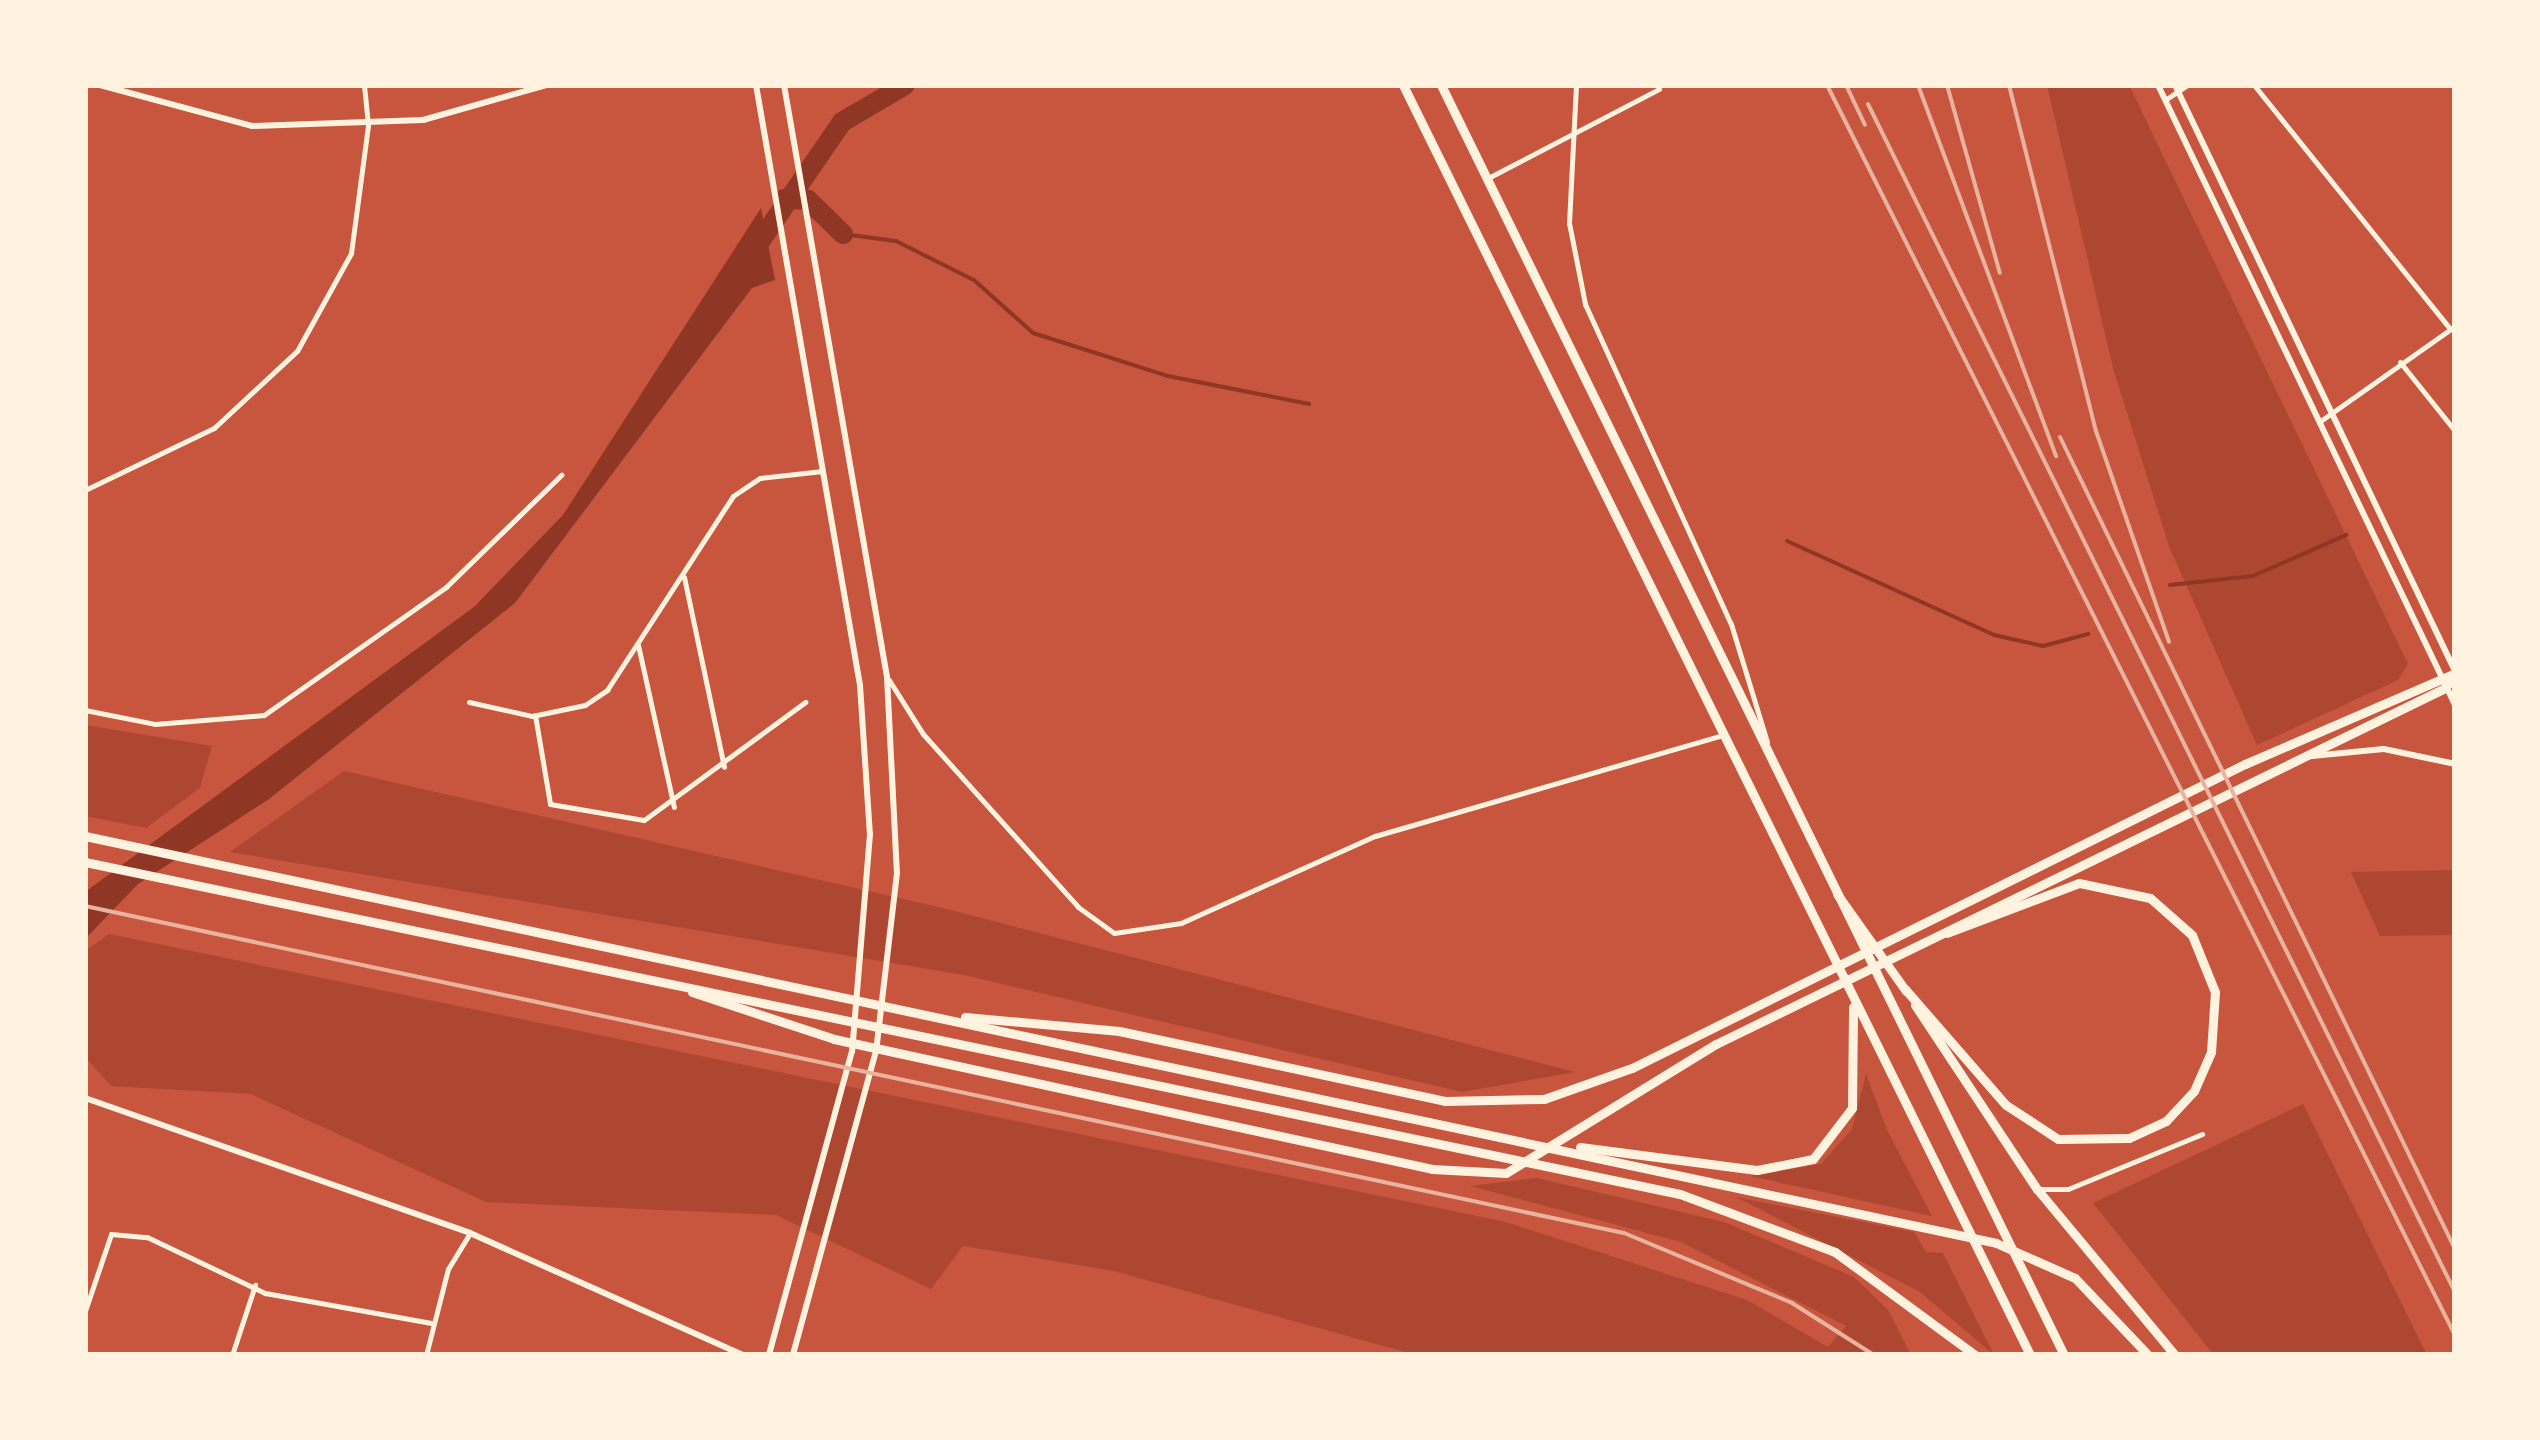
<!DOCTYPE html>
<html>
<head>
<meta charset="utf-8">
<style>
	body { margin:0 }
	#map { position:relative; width:2540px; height:1440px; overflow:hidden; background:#c8553d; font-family:"Golos Text",sans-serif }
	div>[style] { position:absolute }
	.green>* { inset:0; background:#ae4732 }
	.water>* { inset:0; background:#8f3625 }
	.stream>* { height:4px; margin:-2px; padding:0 2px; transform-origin:2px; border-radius:2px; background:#8f3625 }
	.river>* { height:20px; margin:-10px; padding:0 10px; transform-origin:10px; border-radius:10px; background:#8f3625 }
	.minor>* { height:5px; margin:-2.5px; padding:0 2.5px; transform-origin:2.5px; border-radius:2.5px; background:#fff3e0 }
	.tertiary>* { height:6px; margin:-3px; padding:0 3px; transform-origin:3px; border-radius:3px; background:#fff3e0 }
	.trunk>* { height:9px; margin:-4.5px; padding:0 4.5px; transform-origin:4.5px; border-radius:4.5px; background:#fff3e0 }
	.rail>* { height:4px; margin:-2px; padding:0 2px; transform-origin:2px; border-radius:2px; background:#e9b49f }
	span { translate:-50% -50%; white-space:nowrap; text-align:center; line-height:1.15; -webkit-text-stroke:8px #fff3e0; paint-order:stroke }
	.frame { position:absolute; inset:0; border:88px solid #fff3e0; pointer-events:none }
</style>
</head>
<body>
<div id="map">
	<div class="green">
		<i style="clip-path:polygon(2047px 85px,2129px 85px,2408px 664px,2398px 680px,2257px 745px,2169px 546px,2113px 368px)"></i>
		<i style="clip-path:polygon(85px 725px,212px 746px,200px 788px,146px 828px,85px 816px)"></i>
		<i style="clip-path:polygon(344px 771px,947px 909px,1575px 1072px,1462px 1092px,964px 975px,230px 852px)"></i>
		<i style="clip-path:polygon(2455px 870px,2455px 935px,2380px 936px,2351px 872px)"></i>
		<i style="clip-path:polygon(109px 934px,1506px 1222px,1747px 1300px,1828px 1347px,1846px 1326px,1681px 1242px,1470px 1186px,1537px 1178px,1724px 1222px,1854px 1277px,1889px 1311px,1911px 1355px,1416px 1355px,1114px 1271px,963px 1246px,931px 1289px,776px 1215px,486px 1202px,251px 1094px,111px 1086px,85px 1057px,85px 951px)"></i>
		<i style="clip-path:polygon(1866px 1074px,1887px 1130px,1932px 1216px,1750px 1176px,1821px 1164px,1852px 1129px)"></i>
		<i style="clip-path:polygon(2303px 1104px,2427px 1355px,2214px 1355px,2093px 1203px)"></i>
		<i style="clip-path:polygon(1736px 1197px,1914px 1232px,1926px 1252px,1943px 1253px,1994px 1355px,1920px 1292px)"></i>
	</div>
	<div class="water">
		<i style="clip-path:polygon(761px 208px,775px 280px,752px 288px,515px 603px,269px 799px,138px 884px,85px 939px,85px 892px,474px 607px,563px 515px)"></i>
	</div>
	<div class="stream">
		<i style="left:843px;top:234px;width:53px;rotate:7.5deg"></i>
		<i style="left:896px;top:241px;width:87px;rotate:26.6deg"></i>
		<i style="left:974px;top:280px;width:79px;rotate:41.9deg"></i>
		<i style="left:1033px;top:333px;width:142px;rotate:17.7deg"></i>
		<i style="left:1168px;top:376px;width:144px;rotate:11.2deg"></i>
		<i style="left:1787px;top:541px;width:227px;rotate:24.4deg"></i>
		<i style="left:1994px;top:635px;width:50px;rotate:12.7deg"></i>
		<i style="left:2043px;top:646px;width:47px;rotate:-14.9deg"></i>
		<i style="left:2170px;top:585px;width:83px;rotate:-6.2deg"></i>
		<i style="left:2253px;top:576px;width:102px;rotate:-23.8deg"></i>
	</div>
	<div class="river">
		<i style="left:784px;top:199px;width:24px;rotate:2deg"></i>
		<i style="left:808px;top:200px;width:49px;rotate:44.2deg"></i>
		<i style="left:752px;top:253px;width:159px;rotate:-55.5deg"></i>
		<i style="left:842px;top:122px;width:73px;rotate:-30.4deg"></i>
	</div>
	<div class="minor">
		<i style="left:1576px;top:85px;width:138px;rotate:92.9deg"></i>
		<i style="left:1569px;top:223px;width:83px;rotate:78.8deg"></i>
		<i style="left:1585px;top:304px;width:352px;rotate:65.5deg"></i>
		<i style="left:1731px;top:624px;width:123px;rotate:73deg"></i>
		<i style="left:2254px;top:85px;width:313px;rotate:51.2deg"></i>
		<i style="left:2165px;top:100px;width:27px;rotate:-34deg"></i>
		<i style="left:1488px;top:178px;width:193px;rotate:-27.5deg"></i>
		<i style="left:2400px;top:362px;width:88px;rotate:51.4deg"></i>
		<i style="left:2319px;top:422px;width:166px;rotate:-35.2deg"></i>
		<i style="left:85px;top:490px;width:143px;rotate:-25.7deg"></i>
		<i style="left:214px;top:428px;width:113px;rotate:-42.9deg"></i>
		<i style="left:297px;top:351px;width:112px;rotate:-61.1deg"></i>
		<i style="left:351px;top:253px;width:129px;rotate:-82.4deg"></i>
		<i style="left:368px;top:125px;width:40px;rotate:-95.7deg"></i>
		<i style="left:684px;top:577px;width:194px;rotate:78.1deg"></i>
		<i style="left:638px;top:645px;width:166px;rotate:77.5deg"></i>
		<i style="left:889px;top:680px;width:64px;rotate:57.8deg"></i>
		<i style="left:923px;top:734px;width:232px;rotate:48.1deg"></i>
		<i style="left:1078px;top:907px;width:44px;rotate:35.8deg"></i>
		<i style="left:1114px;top:933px;width:68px;rotate:-8.5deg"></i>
		<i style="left:1181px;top:923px;width:213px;rotate:-24.2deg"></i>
		<i style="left:1375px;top:836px;width:361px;rotate:-16.2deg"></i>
		<i style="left:469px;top:702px;width:65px;rotate:12.5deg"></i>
		<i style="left:532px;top:716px;width:54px;rotate:-11.7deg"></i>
		<i style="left:585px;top:705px;width:27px;rotate:-34deg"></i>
		<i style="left:607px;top:690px;width:231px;rotate:-57deg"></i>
		<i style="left:733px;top:496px;width:32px;rotate:-34deg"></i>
		<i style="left:760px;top:478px;width:63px;rotate:-6.3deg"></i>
		<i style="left:85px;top:710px;width:71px;rotate:11.3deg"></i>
		<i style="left:155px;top:724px;width:109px;rotate:-4.7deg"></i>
		<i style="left:264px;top:715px;width:223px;rotate:-35.1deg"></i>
		<i style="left:446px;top:587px;width:161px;rotate:-44.2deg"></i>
		<i style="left:535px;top:715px;width:90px;rotate:80.4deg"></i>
		<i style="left:550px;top:804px;width:95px;rotate:9.7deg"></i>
		<i style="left:644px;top:820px;width:200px;rotate:-36.2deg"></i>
		<i style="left:2037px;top:1189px;width:31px"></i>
		<i style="left:2068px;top:1189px;width:145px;rotate:-22.3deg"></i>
		<i style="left:85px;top:1311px;width:81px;rotate:-71.3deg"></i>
		<i style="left:111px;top:1234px;width:36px;rotate:5deg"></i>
		<i style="left:147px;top:1237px;width:131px;rotate:25.4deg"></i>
		<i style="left:265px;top:1293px;width:169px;rotate:10.2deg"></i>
		<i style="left:232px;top:1355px;width:74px;rotate:-71.8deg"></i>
		<i style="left:426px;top:1355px;width:89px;rotate:-75.7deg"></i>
		<i style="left:448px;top:1269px;width:42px;rotate:-58.6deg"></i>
	</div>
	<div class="tertiary">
		<i style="left:100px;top:85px;width:157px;rotate:15.1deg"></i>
		<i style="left:252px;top:126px;width:171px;rotate:-2deg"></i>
		<i style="left:423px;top:120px;width:129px;rotate:-15.8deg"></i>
		<i style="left:756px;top:85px;width:609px;rotate:80.17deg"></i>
		<i style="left:860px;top:685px;width:149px;rotate:86.2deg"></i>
		<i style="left:870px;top:834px;width:218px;rotate:94.7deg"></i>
		<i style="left:852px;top:1051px;width:315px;rotate:105.3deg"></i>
		<i style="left:784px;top:85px;width:601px;rotate:80.13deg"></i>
		<i style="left:887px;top:677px;width:196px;rotate:87.1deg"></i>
		<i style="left:897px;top:873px;width:179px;rotate:96.7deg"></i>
		<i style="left:876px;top:1051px;width:315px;rotate:105.3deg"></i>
		<i style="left:2158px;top:85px;width:687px;rotate:64.4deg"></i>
		<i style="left:2175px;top:85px;width:649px;rotate:64.46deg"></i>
		<i style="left:2312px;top:756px;width:72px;rotate:-5.6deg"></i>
		<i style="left:2384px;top:749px;width:73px;rotate:11.9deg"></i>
		<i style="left:85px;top:1098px;width:408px;rotate:19.3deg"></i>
		<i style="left:470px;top:1233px;width:299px;rotate:24.1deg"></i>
	</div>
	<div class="trunk">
		<i style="left:1403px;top:85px;width:1416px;rotate:63.72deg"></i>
		<i style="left:1441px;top:85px;width:1415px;rotate:63.87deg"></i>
		<i style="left:85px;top:836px;width:1954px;rotate:12.02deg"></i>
		<i style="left:1996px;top:1243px;width:86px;rotate:23.9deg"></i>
		<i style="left:2075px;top:1278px;width:106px;rotate:46.5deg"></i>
		<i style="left:85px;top:862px;width:1629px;rotate:11.76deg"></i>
		<i style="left:1680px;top:1194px;width:165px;rotate:20.5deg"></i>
		<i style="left:1835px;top:1252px;width:174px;rotate:36.3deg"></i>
		<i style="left:1837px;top:894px;width:119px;rotate:54.6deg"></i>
		<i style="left:1905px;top:989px;width:154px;rotate:49deg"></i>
		<i style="left:2006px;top:1105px;width:62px;rotate:33.2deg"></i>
		<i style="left:2058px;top:1139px;width:71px;rotate:-0.8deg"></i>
		<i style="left:2129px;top:1138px;width:41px;rotate:-24.7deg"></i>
		<i style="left:2166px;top:1121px;width:41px;rotate:-47deg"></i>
		<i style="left:2194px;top:1091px;width:43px;rotate:-66.4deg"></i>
		<i style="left:2211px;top:1052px;width:60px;rotate:-86.2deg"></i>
		<i style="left:2215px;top:992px;width:61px;rotate:-112deg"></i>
		<i style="left:2192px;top:935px;width:56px;rotate:-138.6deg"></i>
		<i style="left:2150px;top:898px;width:73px;rotate:-168.1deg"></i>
		<i style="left:2079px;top:883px;width:141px;rotate:159.3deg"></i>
		<i style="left:692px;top:992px;width:150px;rotate:18.3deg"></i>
		<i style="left:834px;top:1039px;width:612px;rotate:12.26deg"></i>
		<i style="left:1432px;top:1169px;width:74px;rotate:3.1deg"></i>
		<i style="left:1506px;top:1173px;width:246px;rotate:-31.6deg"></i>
		<i style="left:1716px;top:1044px;width:811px;rotate:-26.03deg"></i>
		<i style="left:2445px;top:688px;width:17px;rotate:-54deg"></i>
		<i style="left:1915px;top:1005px;width:221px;rotate:56.5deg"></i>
		<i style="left:2037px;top:1189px;width:216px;rotate:50.3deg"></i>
		<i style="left:965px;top:1017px;width:155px;rotate:5.2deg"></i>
		<i style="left:1119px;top:1031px;width:333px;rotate:12.1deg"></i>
		<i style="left:1445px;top:1101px;width:99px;rotate:-1.2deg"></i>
		<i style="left:1544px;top:1099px;width:93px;rotate:-19.4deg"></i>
		<i style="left:1632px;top:1068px;width:684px;rotate:-26.38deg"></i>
		<i style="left:2245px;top:764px;width:229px;rotate:-23.4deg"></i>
		<i style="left:1580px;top:1147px;width:178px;rotate:7.4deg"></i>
		<i style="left:1757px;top:1170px;width:57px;rotate:-11.1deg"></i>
		<i style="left:1813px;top:1159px;width:64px;rotate:-52.6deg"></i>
		<i style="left:1852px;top:1108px;width:101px;rotate:-89.4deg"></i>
	</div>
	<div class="rail">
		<i style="left:1827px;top:85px;width:1399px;rotate:63.33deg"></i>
		<i style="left:1846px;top:85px;width:44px;rotate:64.6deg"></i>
		<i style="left:1918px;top:85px;width:396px;rotate:69.6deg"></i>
		<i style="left:1947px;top:85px;width:195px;rotate:74.3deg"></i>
		<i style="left:2009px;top:85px;width:357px;rotate:75.9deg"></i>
		<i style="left:2096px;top:431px;width:223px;rotate:70.9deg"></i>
		<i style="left:1868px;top:104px;width:1325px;rotate:63.71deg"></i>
		<i style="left:2060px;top:437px;width:903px;rotate:64.06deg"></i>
		<i style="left:85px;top:906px;width:1573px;rotate:12deg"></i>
		<i style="left:1624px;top:1233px;width:182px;rotate:22.6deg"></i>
		<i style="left:1792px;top:1303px;width:97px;rotate:32.4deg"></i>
	</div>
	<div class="frame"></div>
</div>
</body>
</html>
